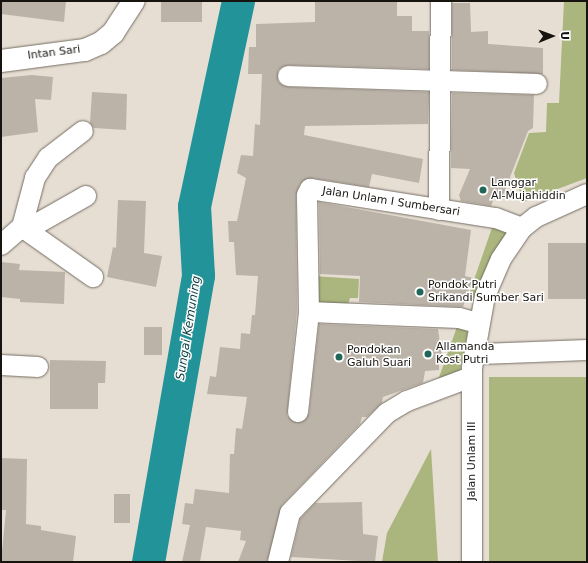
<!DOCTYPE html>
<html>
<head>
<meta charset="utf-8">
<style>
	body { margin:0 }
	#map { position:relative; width:588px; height:563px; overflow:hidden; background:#e7ded3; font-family:"DejaVu Sans",sans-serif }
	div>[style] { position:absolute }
	.green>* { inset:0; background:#aab67d; transform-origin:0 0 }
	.river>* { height:33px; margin:-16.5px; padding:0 16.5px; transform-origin:16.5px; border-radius:16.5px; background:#229399 }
	.building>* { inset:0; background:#bbb3a8; transform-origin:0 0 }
	.roads { filter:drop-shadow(0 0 1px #746d63) drop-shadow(0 0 1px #746d63) }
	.minor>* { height:20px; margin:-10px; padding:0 10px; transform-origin:10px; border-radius:10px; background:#fff }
	.tertiary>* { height:22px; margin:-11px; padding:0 11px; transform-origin:11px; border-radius:11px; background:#fff }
	.dots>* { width:11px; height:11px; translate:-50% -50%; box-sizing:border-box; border:2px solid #fff; border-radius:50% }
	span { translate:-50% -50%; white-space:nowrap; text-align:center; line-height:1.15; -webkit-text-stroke:3px #fff; paint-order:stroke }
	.street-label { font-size:11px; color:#171410 }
	.poi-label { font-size:11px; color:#171410 }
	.left { translate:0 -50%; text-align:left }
	.water-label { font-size:12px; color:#0c3d40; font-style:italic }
	.frame { position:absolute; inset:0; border:2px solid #171410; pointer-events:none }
	.north { position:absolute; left:532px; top:16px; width:40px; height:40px; -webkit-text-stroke:3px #fff; paint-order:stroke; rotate:89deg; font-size:11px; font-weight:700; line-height:16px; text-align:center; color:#171410 }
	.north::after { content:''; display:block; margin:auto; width:14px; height:18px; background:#171410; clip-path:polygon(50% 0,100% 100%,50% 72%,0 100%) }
</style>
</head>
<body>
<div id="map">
	<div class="green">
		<i style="clip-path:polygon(564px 1px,587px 1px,587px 178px,523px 202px,514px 173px,529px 133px,546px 132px,547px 103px,559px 103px)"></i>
		<i style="clip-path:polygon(494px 222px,510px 232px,477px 303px,467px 300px)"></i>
		<i style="clip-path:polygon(313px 276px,359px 279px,358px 298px,350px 298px,347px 308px,315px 304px)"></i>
		<i style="clip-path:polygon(458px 324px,468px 333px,460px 371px,437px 383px)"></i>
		<i style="left:587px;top:377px;width:185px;height:98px;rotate:90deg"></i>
		<i style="clip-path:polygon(431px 449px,438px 562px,382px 562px,387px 533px)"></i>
	</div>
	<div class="river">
		<i style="left:148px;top:562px;width:291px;rotate:-80.1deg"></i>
		<i style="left:198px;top:275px;width:69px;rotate:-93.3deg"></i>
		<i style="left:194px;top:206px;width:210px;rotate:-77.9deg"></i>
	</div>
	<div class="building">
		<i style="clip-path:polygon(1px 1px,66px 1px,64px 22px,1px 14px)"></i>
		<i style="left:161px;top:1px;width:41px;height:21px"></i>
		<i style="clip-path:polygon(315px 1px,397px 1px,397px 16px,412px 16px,412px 31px,429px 31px,429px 69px,288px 65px,278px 70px,278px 82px,288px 87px,429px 92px,428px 124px,305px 126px,304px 135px,423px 159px,419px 183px,372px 174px,369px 187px,312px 178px,300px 184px,296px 195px,297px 311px,287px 416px,297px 423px,309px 414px,319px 324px,438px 329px,443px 363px,439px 363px,439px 370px,425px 371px,423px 383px,383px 397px,382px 403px,367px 417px,362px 417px,360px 424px,282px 505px,267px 562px,238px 562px,246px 541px,240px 540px,241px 531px,206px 527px,200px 562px,182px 562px,190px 525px,182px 524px,185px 503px,193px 504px,195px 489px,229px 493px,230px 454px,234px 454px,236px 428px,242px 429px,247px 397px,207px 394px,210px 376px,216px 377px,220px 347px,240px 349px,241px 333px,250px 334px,252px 315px,255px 315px,258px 276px,236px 275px,234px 242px,229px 242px,228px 221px,237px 221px,246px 178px,237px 173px,241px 155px,253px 156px,255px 124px,260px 125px,262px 74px,248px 74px,249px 47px,256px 47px,256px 24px,315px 22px)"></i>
		<i style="clip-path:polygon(452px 3px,470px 3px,471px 32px,488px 31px,488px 44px,543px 48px,543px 74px,452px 70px)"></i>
		<i style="clip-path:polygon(32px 75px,53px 77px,51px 100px,35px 99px,38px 132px,1px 137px,1px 78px)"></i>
		<i style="clip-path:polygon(92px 92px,127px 94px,126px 130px,94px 128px,90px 123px)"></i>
		<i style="clip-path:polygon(452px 93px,534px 95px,533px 128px,528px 131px,502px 198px,495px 196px,491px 206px,461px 201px,459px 195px,470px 169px,451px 168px)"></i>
		<i style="clip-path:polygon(118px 200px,146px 201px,144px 253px,162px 256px,156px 287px,107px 277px,113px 247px,116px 248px)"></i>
		<i style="clip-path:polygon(319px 202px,471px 230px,465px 276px,473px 278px,463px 307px,359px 302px,360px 276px,320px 274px)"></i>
		<i style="left:587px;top:243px;width:56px;height:39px;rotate:90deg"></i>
		<i style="clip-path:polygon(1px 262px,20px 264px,19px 270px,65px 272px,64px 304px,20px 302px,20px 299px,1px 297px)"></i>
		<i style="left:144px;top:327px;width:18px;height:28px"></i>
		<i style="clip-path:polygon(50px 360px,106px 361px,105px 383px,98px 383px,98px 409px,50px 409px)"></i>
		<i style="clip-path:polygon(1px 458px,27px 459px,26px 524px,41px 526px,41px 530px,76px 536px,73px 562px,1px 562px,6px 510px,1px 510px)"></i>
		<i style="left:114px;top:494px;width:16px;height:29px"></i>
		<i style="clip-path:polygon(362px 502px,363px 534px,378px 536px,375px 562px,291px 557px,300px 519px,315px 503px)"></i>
	</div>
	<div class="roads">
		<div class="minor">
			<i style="left:288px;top:76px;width:249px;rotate:1.8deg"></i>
			<i style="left:439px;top:210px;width:209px;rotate:-89.5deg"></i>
			<i style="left:22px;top:227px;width:87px;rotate:35.2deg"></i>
			<i style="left:26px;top:230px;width:69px;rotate:-29.5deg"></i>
			<i style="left:1px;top:245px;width:28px;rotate:-41deg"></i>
			<i style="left:22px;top:227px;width:51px;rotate:-75.1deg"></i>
			<i style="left:35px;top:178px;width:24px;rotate:-57deg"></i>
			<i style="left:48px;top:158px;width:44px;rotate:-37.6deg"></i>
			<i style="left:309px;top:312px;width:150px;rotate:2.3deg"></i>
			<i style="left:459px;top:318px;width:20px;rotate:15deg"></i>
			<i style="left:481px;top:354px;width:106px;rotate:-2.2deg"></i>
			<i style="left:1px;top:365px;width:37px;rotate:3deg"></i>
			<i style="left:298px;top:412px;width:101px;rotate:-83.7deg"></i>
			<i style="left:309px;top:312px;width:117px;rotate:-91deg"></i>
			<i style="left:307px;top:195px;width:7px;rotate:-63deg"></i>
			<i style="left:310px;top:189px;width:188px;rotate:8.9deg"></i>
			<i style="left:496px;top:218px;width:28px;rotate:21deg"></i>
			<i style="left:278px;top:562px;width:50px;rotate:-76.2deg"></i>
			<i style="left:290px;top:513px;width:139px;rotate:-45.9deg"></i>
			<i style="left:387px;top:413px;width:23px;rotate:-31deg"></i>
			<i style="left:407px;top:401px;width:68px;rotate:-20.6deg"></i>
			<i style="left:472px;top:562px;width:194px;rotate:-90deg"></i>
			<i style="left:472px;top:368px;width:73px;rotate:-79.8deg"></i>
			<i style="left:485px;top:296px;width:40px;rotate:-66.6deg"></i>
			<i style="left:501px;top:259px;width:37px;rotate:-56deg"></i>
			<i style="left:522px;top:228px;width:18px;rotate:-38deg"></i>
			<i style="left:536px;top:217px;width:56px;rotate:-24.3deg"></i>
		</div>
		<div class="tertiary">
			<i style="left:1px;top:61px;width:85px;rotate:-7.5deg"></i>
			<i style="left:85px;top:50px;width:17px;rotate:-24deg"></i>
			<i style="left:101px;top:43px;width:16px;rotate:-40deg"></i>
			<i style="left:113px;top:33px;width:38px;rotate:-57deg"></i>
		</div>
	</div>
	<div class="dots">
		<i style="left:483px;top:190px;background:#216658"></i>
		<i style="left:420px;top:292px;background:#216658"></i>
		<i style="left:428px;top:354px;background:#216658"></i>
		<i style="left:339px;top:357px;background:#216658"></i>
	</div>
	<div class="street-label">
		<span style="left:54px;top:53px;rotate:-7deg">Intan Sari</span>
		<span style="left:391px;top:202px;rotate:9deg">Jalan Unlam I Sumbersari</span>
		<span style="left:472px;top:461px;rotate:-90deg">Jalan Unlam III</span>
	</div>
	<div class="poi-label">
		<span class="left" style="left:491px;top:190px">Langgar<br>Al-Mujahiddin</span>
		<span class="left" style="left:428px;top:292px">Pondok Putri<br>Srikandi Sumber Sari</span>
		<span class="left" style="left:436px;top:354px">Allamanda<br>Kost Putri</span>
		<span class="left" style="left:347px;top:357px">Pondokan<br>Galuh Suari</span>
	</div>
	<div class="water-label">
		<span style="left:189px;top:328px;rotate:-81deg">Sungai Kemuning</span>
	</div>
	<div class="frame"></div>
	<div class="north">U</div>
</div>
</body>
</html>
